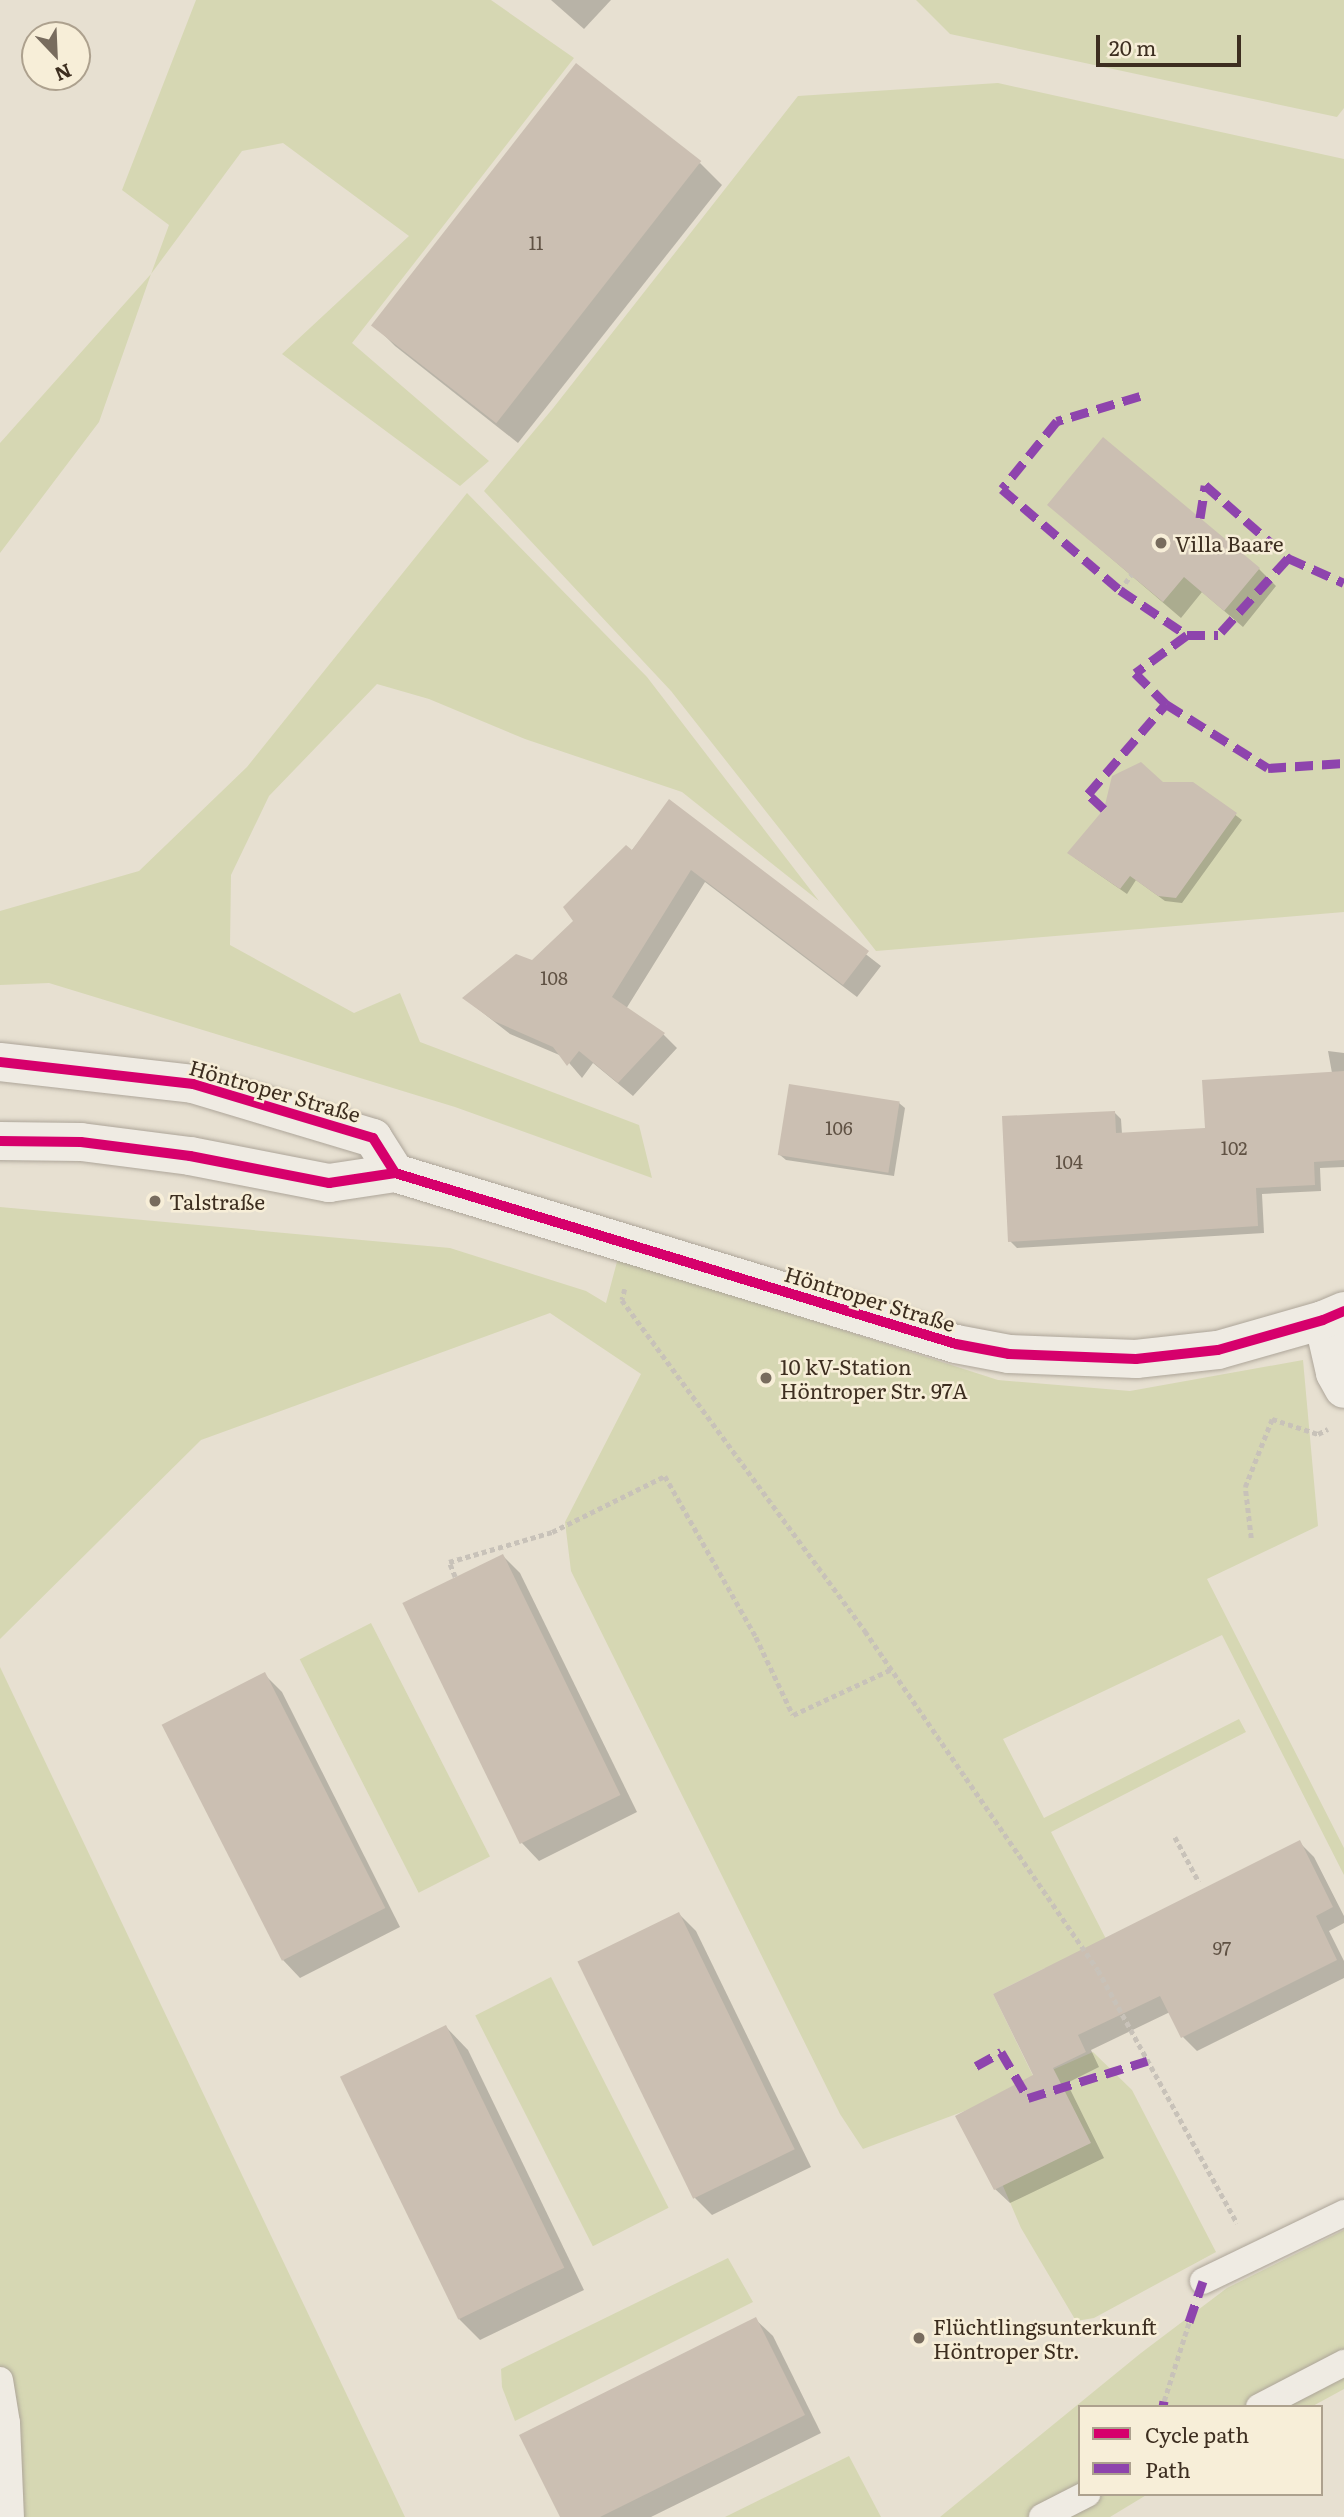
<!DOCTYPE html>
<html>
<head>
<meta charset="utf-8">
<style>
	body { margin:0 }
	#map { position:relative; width:1344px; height:2517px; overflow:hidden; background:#e7e0d1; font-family:Literata,serif }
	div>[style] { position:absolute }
	.green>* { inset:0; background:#d6d7b3; transform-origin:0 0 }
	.shadow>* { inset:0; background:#0003 }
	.building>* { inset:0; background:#cbbfb2; transform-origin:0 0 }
	.path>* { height:4.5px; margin-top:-2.25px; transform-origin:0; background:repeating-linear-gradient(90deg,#c8c2b9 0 5px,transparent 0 8.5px) }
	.roads { filter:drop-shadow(0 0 2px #ada599) drop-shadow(0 0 2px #ada599) }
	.lane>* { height:26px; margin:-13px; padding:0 13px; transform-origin:13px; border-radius:13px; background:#efebe3 }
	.street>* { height:38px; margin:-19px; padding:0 19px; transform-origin:19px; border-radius:19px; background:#efebe3 }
	.secondary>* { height:38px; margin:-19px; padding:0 19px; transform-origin:19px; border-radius:19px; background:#efebe3 }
	.quiet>* { height:9px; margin-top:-4.5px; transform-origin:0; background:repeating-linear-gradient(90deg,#8e44ad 0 18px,transparent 0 27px) }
	.cycleway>* { height:10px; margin:-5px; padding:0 5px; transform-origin:5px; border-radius:5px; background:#d6006c }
	.dots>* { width:19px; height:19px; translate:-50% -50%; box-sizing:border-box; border:4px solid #f7eed8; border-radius:50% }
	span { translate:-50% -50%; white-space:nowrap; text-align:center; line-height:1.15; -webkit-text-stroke:5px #f7eed8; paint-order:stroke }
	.number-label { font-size:18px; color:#605244 }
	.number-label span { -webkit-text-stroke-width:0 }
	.poi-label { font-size:21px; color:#3d2e20 }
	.left { translate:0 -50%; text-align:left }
	.street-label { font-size:21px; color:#3d2e20 }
	.legend { position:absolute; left:1078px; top:2405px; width:245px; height:91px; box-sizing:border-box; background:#f7eed8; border:2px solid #ada18e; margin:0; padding:9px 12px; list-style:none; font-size:21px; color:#3d2e20 }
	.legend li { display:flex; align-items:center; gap:14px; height:35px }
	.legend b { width:35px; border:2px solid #ada18e }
	.north { position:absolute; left:21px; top:21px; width:70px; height:70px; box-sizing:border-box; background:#f7eed8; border:2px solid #ada18e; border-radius:50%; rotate:157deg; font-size:19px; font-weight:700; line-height:28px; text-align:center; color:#3d2e20 }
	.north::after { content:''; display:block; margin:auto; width:24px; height:32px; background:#786c5e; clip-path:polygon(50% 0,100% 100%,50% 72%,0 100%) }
	.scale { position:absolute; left:1096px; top:35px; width:145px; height:32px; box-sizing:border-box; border:4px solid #3d2e20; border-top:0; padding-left:9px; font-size:21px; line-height:24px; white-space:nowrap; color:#3d2e20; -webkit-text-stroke:5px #f7eed8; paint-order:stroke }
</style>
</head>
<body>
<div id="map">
	<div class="green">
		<i style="clip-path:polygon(196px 0,491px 0,574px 58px,352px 343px,489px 461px,460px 486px,282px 354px,409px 236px,283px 143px,242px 151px,151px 274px,99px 422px,0 553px,0 443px,151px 274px,169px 225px,122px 190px)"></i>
		<i style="clip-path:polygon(916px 0,1344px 0,1344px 108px,1337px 117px,950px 34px)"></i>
		<i style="clip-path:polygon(998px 83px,1344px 159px,1344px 912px,876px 951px,671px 691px,484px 491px,554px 407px,798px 96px)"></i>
		<i style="clip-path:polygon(467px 493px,647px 677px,819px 901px,682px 792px,525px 739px,429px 699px,377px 684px,269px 796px,231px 875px,230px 945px,354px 1013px,400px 993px,420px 1042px,639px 1125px,652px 1178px,455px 1107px,49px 983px,0 985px,0 911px,139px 871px,247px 767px)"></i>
		<i style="clip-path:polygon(0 1207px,450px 1248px,586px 1291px,606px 1303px,618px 1258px,998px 1380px,1130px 1391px,1303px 1360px,1318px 1526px,1207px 1579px,1344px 1848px,1344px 1875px,1222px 1635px,1003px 1739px,1044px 1818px,1239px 1719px,1246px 1732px,1051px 1832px,1123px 1972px,1045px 1968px,993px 1994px,1034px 2078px,1093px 2052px,1132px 2090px,1216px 2252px,1094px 2318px,1076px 2321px,1021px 2228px,970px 2109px,863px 2149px,840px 2114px,571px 1571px,565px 1522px,641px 1374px,550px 1313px,201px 1440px,0 1639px)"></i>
		<i style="left:371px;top:1623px;width:262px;height:80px;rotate:63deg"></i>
		<i style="clip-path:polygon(0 1667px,405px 2517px,0 2517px)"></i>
		<i style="left:551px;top:1977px;width:259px;height:85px;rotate:63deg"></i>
		<i style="clip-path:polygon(1344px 2230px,1344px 2389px,1311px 2407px,1080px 2407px,1080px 2494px,1148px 2494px,1110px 2517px,940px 2517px,1141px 2353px,1227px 2288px)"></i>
		<i style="clip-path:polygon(728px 2258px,753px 2302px,515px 2421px,502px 2387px,501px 2369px)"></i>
		<i style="clip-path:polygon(849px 2456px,881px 2517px,725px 2517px)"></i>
	</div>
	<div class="shadow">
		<i style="clip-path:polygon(551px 0,611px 0,584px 29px)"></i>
		<i style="clip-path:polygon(700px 163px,722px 185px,518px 443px,395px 346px,373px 324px)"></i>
		<i style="clip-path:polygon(1049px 505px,1259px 569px,1276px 586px,1243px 627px,1202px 592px,1181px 618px)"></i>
		<i style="clip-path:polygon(1193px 783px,1242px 820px,1182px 903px,1165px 901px,1136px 880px,1127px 894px,1075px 858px,1162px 784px)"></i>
		<i style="clip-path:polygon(670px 802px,881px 966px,857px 997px,705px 882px,626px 1009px,663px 1034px,677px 1048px,633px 1096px,593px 1063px,582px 1078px,564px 1057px,510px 1034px,464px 998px,532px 962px,576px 921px)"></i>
		<i style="clip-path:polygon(1328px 1051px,1344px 1053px,1344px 1167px,1320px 1168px,1321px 1191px,1262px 1194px,1264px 1233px,1017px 1248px,1010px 1241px,1114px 1112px,1121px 1119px,1122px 1134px,1207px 1130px,1332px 1073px)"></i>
		<i style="clip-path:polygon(899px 1103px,905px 1108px,894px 1176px,786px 1160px,780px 1155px)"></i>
		<i style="clip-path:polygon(503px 1556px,520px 1573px,637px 1812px,539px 1861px,522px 1843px,405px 1604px)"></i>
		<i style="clip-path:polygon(265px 1675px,282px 1692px,400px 1927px,300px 1978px,283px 1960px,165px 1726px)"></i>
		<i style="clip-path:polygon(1299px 1842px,1314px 1857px,1344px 1916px,1344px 1923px,1329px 1931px,1344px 1961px,1344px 1978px,1197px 2051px,1183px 2037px,1170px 2012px,1091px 2050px,1099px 2067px,1067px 2083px,1104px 2158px,1010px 2203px,995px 2189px,1035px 2076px,995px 1995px)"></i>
		<i style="clip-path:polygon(679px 1914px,696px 1931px,811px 2167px,712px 2215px,695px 2198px)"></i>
		<i style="clip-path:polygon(446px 2027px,468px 2050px,584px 2290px,480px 2340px,458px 2318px)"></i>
		<i style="clip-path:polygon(755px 2319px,773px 2336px,821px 2433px,651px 2517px,562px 2517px)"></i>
	</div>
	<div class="building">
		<i style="left:576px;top:63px;width:159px;height:333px;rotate:38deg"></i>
		<i style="clip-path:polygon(1103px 437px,1260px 568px,1224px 611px,1184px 577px,1163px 602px,1047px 505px)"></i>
		<i style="clip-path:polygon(1141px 762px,1163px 782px,1193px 782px,1237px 813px,1176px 898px,1158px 896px,1130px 876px,1120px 889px,1067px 853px,1104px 809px,1112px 776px)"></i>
		<i style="clip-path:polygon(669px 799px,869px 951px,843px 985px,691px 870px,612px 997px,665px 1033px,618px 1083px,579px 1051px,567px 1066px,553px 1047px,494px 1021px,462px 998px,516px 954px,532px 960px,573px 921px,563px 907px,626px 845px,632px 850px)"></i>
		<i style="clip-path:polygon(1344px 1071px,1344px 1160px,1314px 1162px,1315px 1185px,1256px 1188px,1258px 1226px,1008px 1242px,1002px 1116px,1115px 1111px,1116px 1133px,1205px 1128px,1202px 1080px)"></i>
		<i style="left:789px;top:1084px;width:112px;height:72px;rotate:9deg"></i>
		<i style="left:503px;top:1554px;width:268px;height:112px;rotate:64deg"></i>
		<i style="left:265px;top:1672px;width:265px;height:116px;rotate:63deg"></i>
		<i style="clip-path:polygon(1300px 1840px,1333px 1907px,1316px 1916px,1337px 1960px,1181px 2038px,1160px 1996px,1078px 2035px,1086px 2052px,1053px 2068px,1091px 2143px,994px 2190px,955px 2116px,1033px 2075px,993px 1994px)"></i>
		<i style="left:679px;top:1912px;width:264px;height:113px;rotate:64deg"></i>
		<i style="left:446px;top:2025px;width:270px;height:118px;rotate:64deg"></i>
		<i style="clip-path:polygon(756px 2317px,805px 2415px,600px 2517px,560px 2517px,519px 2435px)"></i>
	</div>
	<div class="path">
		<i style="left:1120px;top:590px;width:19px;rotate:-54deg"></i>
		<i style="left:625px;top:1289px;width:11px;rotate:105deg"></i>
		<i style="left:622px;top:1300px;width:411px;rotate:53.7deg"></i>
		<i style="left:865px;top:1631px;width:411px;rotate:55.5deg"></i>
		<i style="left:1098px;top:1970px;width:289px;rotate:61.2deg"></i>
		<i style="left:1251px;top:1538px;width:51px;rotate:-96.7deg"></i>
		<i style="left:1245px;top:1487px;width:73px;rotate:-68.3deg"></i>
		<i style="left:1272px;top:1419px;width:48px;rotate:18.1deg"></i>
		<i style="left:1318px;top:1434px;width:11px;rotate:-27deg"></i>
		<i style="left:455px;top:1577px;width:16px;rotate:-112deg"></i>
		<i style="left:449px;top:1562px;width:107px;rotate:-16.2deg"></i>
		<i style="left:552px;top:1532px;width:126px;rotate:-26.4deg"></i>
		<i style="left:665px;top:1476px;width:185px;rotate:60.5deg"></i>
		<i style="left:756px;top:1637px;width:86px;rotate:64.6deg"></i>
		<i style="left:793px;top:1715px;width:109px;rotate:-24.9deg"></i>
		<i style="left:1175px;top:1837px;width:51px;rotate:61.9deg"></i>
		<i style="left:1164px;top:2401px;width:83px;rotate:-72.4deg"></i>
	</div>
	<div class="roads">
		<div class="lane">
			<i style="left:1203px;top:2281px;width:157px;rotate:-25.7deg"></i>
			<i style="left:0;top:2380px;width:44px;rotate:80.8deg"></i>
			<i style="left:7px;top:2423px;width:94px;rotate:87.6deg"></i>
			<i style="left:1259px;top:2407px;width:96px;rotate:-27.4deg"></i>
			<i style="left:1042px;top:2517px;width:51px;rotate:-27.1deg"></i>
		</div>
		<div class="street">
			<i style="left:1323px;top:1320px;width:54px;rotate:77.2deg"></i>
			<i style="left:1335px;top:1373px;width:18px;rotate:61deg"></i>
		</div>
		<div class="secondary">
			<i style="left:0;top:1062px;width:194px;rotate:6.5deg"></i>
			<i style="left:193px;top:1084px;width:188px;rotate:16.7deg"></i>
			<i style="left:373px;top:1138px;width:41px;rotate:57.8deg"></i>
			<i style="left:0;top:1141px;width:81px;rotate:0.7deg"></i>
			<i style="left:81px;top:1142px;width:110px;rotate:7.3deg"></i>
			<i style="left:190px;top:1156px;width:142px;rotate:11deg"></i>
			<i style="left:329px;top:1183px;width:67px;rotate:-8.6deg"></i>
			<i style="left:395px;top:1173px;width:586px;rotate:16.95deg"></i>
			<i style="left:956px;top:1344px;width:54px;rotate:10.7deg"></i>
			<i style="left:1009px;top:1354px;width:127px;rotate:2.3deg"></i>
			<i style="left:1136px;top:1359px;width:82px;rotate:-6.3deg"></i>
			<i style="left:1218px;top:1350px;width:109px;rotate:-15.9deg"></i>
			<i style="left:1323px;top:1320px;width:23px;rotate:-23deg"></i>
		</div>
	</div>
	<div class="quiet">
		<i style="left:1140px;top:396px;width:87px;rotate:163.2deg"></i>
		<i style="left:1057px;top:421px;width:87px;rotate:129deg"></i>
		<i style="left:1002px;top:489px;width:155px;rotate:40.6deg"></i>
		<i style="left:1120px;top:590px;width:81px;rotate:33.9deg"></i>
		<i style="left:1187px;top:635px;width:64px;rotate:143.8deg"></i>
		<i style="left:1135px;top:673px;width:44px;rotate:45deg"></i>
		<i style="left:1166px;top:704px;width:120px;rotate:32.1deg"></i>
		<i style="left:1268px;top:768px;width:76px;rotate:-3.8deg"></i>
		<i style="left:1205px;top:485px;width:111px;rotate:41.3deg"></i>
		<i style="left:1200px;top:518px;width:33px;rotate:-81deg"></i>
		<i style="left:1221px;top:632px;width:100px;rotate:-47.8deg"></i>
		<i style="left:1288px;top:558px;width:61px;rotate:24.1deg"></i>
		<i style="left:1187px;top:635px;width:31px"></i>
		<i style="left:1104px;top:809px;width:22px;rotate:-137deg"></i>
		<i style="left:1088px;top:794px;width:119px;rotate:-49.1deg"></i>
		<i style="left:976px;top:2066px;width:29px;rotate:-29deg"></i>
		<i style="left:1001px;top:2052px;width:53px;rotate:59.6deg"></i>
		<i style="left:1028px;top:2098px;width:125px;rotate:-17.3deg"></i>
		<i style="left:1189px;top:2322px;width:43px;rotate:-71.1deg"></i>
		<i style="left:1163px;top:2407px;width:6px;rotate:-81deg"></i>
	</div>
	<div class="cycleway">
		<i style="left:0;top:1062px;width:194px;rotate:6.5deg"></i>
		<i style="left:193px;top:1084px;width:188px;rotate:16.7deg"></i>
		<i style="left:373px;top:1138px;width:41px;rotate:57.8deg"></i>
		<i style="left:0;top:1141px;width:81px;rotate:0.7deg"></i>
		<i style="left:81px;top:1142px;width:110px;rotate:7.3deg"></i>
		<i style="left:190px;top:1156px;width:142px;rotate:11deg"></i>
		<i style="left:329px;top:1183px;width:67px;rotate:-8.6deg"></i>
		<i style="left:395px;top:1173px;width:586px;rotate:16.95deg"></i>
		<i style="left:956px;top:1344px;width:54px;rotate:10.7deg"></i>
		<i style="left:1009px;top:1354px;width:127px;rotate:2.3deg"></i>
		<i style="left:1136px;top:1359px;width:82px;rotate:-6.3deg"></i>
		<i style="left:1218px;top:1350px;width:109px;rotate:-15.9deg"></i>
		<i style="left:1323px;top:1320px;width:23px;rotate:-23deg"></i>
	</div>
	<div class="dots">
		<i style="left:1161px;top:543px;background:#786c5e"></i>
		<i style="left:155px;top:1201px;background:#786c5e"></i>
		<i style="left:766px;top:1378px;background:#786c5e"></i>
		<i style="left:919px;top:2338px;background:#786c5e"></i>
	</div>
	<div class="number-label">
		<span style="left:536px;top:243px">11</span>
		<span style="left:554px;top:978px">108</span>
		<span style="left:839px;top:1128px">106</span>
		<span style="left:1234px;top:1148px">102</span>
		<span style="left:1069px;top:1162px">104</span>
		<span style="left:1222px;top:1948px">97</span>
	</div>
	<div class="poi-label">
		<span class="left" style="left:1175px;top:543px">Villa Baare</span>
		<span class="left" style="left:169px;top:1201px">Talstraße</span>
		<span class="left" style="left:780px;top:1378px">10 kV-Station<br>Höntroper Str. 97A</span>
		<span class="left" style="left:933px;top:2338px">Flüchtlingsunterkunft<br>Höntroper Str.</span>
	</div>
	<div class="street-label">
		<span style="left:275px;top:1090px;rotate:16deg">Höntroper Straße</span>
		<span style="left:870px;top:1298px;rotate:17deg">Höntroper Straße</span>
	</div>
	<ul class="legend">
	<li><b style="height:9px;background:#d6006c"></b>Cycle path</li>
	<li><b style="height:9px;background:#8e44ad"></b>Path</li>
	</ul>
	<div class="north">N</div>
	<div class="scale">20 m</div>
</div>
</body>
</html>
